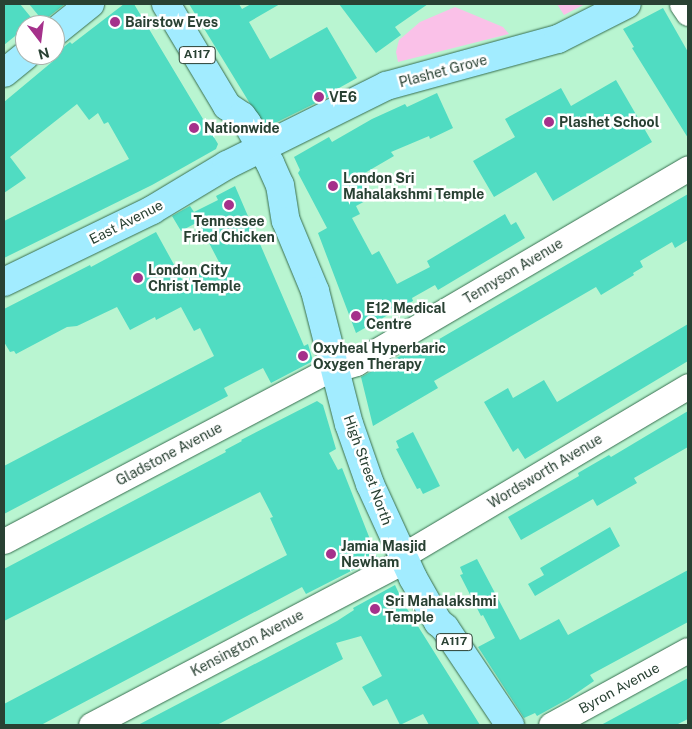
<!DOCTYPE html>
<html>
<head>
<meta charset="utf-8">
<style>
	body { margin:0 }
	#map { position:relative; width:692px; height:729px; overflow:hidden; background:#b9f5d1; font-family:"Public Sans",sans-serif }
	div>[style] { position:absolute }
	.green>* { inset:0; background:#fac1e8 }
	.building>* { inset:0; background:#50dcc2 }
	.roads { filter:drop-shadow(0 0 1px #366e4f) drop-shadow(0 0 1px #366e4f) }
	.minor>* { height:25px; margin:-12.5px; padding:0 12.5px; transform-origin:12.5px; border-radius:12.5px; background:#fff }
	.major>* { height:28px; margin:-14px; padding:0 14px; transform-origin:14px; border-radius:14px; background:#a2ecff }
	.dots>* { width:14px; height:14px; translate:-50% -50%; box-sizing:border-box; border:2px solid #fff; border-radius:50% }
	span { translate:-50% -50%; white-space:nowrap; text-align:center; line-height:1.15; -webkit-text-stroke:5px #fff; paint-order:stroke }
	.shield-label span { padding:1px 4px; background:#fff; border:1px solid; border-radius:4px; -webkit-text-stroke-width:0 }
	.shield-label { font-size:12px; color:#294133; font-weight:700 }
	.poi-label { font-size:14px; color:#294133; font-weight:700 }
	.left { translate:0 -50%; text-align:left }
	.street-label { font-size:14px; color:#294133 }
	.frame { position:absolute; inset:0; border:5px solid #294133; pointer-events:none }
	.north { position:absolute; left:15px; top:15px; width:50px; height:50px; box-sizing:border-box; background:#fff; border:1px solid #a9b3ad; border-radius:50%; rotate:165deg; font-size:14px; font-weight:700; line-height:20px; text-align:center; color:#294133 }
	.north::after { content:''; display:block; margin:auto; width:18px; height:22px; background:#a5318b; clip-path:polygon(50% 0,100% 100%,50% 72%,0 100%) }
</style>
</head>
<body>
<div id="map">
	<div class="green">
		<i style="clip-path:polygon(557px 4px,585px 4px,564px 15px)"></i>
		<i style="clip-path:polygon(455px 7px,503px 27px,509px 34px,398px 62px,396px 52px,399px 40px,420px 22px)"></i>
	</div>
	<div class="building">
		<i style="clip-path:polygon(4px 4px,20px 4px,34px 21px,25px 25px,25px 28px,4px 45px)"></i>
		<i style="clip-path:polygon(29px 4px,65px 4px,43px 21px)"></i>
		<i style="clip-path:polygon(124px 4px,134px 4px,218px 144px,216px 149px,152px 185px,4px 258px,4px 221px,129px 159px,108px 122px,104px 124px,98px 113px,89px 120px,77px 104px,10px 157px,26px 178px,4px 193px,4px 102px,58px 57px,55px 54px,70px 42px,72px 44px)"></i>
		<i style="clip-path:polygon(189px 4px,239px 4px,242px 9px,251px 4px,280px 4px,249px 22px,270px 59px,327px 27px,357px 78px,330px 93px,332px 95px,267px 127px,249px 102px)"></i>
		<i style="clip-path:polygon(339px 4px,428px 4px,395px 27px,401px 35px,376px 53px)"></i>
		<i style="clip-path:polygon(663px 8px,688px 52px,688px 138px,632px 48px,634px 47px,623px 29px)"></i>
		<i style="clip-path:polygon(616px 80px,652px 142px,553px 201px,536px 172px,494px 197px,473px 161px,515px 137px,505px 119px,561px 88px,571px 106px)"></i>
		<i style="clip-path:polygon(437px 93px,453px 128px,430px 139px,429px 136px,391px 152px,394px 156px,358px 177px,369px 199px,356px 206px,360px 214px,352px 218px,372px 255px,379px 251px,397px 284px,430px 267px,427px 261px,505px 214px,511px 225px,516px 222px,525px 238px,438px 290px,435px 285px,412px 298px,413px 301px,356px 333px,318px 233px,327px 228px,298px 173px,300px 170px,294px 157px,329px 137px,332px 142px,372px 119px,405px 104px,407px 107px)"></i>
		<i style="clip-path:polygon(235px 186px,304px 346px,308px 344px,313px 361px,271px 383px,263px 368px,224px 388px,228px 396px,4px 514px,4px 466px,214px 356px,200px 328px,194px 331px,181px 307px,156px 320px,155px 317px,130px 330px,117px 307px,77px 326px,67px 327px,16px 354px,14px 351px,10px 352px,4px 342px,4px 309px,90px 265px,91px 267px,156px 232px,183px 281px,219px 262px,198px 222px,181px 231px,172px 216px,190px 206px,194px 212px,218px 200px,216px 196px)"></i>
		<i style="clip-path:polygon(688px 194px,688px 240px,675px 248px,672px 242px,640px 261px,643px 267px,633px 273px,634px 275px,601px 295px,596px 287px,434px 381px,438px 388px,373px 426px,361px 377px,415px 348px,417px 352px)"></i>
		<i style="clip-path:polygon(688px 324px,688px 361px,525px 459px,518px 448px,513px 452px,484px 402px,508px 388px,513px 398px,544px 380px,557px 402px)"></i>
		<i style="clip-path:polygon(317px 401px,323px 405px,336px 449px,329px 453px,338px 470px,342px 468px,377px 557px,355px 566px,355px 569px,306px 594px,302px 587px,41px 725px,4px 725px,4px 704px,287px 555px,270px 518px,273px 517px,260px 492px,4px 621px,4px 569px,226px 452px,225px 450px,242px 441px,241px 440px)"></i>
		<i style="clip-path:polygon(688px 411px,688px 447px,634px 478px,637px 483px,597px 506px,593px 499px,521px 540px,508px 517px,579px 476px,578px 473px,609px 455px,611px 457px)"></i>
		<i style="clip-path:polygon(413px 432px,440px 486px,423px 494px,420px 488px,417px 489px,396px 449px,399px 448px,396px 441px)"></i>
		<i style="clip-path:polygon(610px 527px,620px 546px,535px 596px,528px 584px,544px 575px,540px 568px)"></i>
		<i style="clip-path:polygon(477px 559px,520px 640px,559px 619px,568px 635px,688px 570px,688px 622px,590px 675px,594px 681px,568px 699px,537px 716px,535px 713px,524px 718px,478px 647px,495px 638px,483px 615px,481px 616px,460px 575px,463px 574px,460px 567px)"></i>
		<i style="clip-path:polygon(395px 585px,404px 604px,480px 725px,429px 725px,423px 714px,400px 725px,387px 699px,373px 706px,362px 687px,382px 676px,361px 636px,336px 643px,343px 659px,217px 725px,138px 725px,337px 621px,354px 610px,353px 608px)"></i>
		<i style="clip-path:polygon(688px 678px,688px 719px,676px 725px,601px 725px)"></i>
	</div>
	<div class="roads">
		<div class="minor">
			<i style="left:682px;top:4px;width:11px;rotate:56deg"></i>
			<i style="left:4px;top:541px;width:363px;rotate:-27.8deg"></i>
			<i style="left:325px;top:372px;width:32px;rotate:-16deg"></i>
			<i style="left:356px;top:363px;width:385px;rotate:-30.4deg"></i>
			<i style="left:402px;top:556px;width:333px;rotate:-30.7deg"></i>
			<i style="left:91px;top:725px;width:353px;rotate:-27.7deg"></i>
			<i style="left:551px;top:725px;width:156px;rotate:-28.7deg"></i>
		</div>
		<div class="major">
			<i style="left:166px;top:4px;width:119px;rotate:59.1deg"></i>
			<i style="left:227px;top:106px;width:18px;rotate:34deg"></i>
			<i style="left:242px;top:116px;width:9px;rotate:54deg"></i>
			<i style="left:247px;top:123px;width:46px;rotate:60.1deg"></i>
			<i style="left:270px;top:163px;width:24px;rotate:66deg"></i>
			<i style="left:280px;top:185px;width:36px;rotate:81deg"></i>
			<i style="left:286px;top:221px;width:76px;rotate:67.5deg"></i>
			<i style="left:315px;top:291px;width:137px;rotate:75.7deg"></i>
			<i style="left:349px;top:424px;width:64px;rotate:70.7deg"></i>
			<i style="left:370px;top:484px;width:103px;rotate:65.4deg"></i>
			<i style="left:413px;top:578px;width:51px;rotate:60.4deg"></i>
			<i style="left:438px;top:622px;width:9px;rotate:41deg"></i>
			<i style="left:445px;top:628px;width:117px;rotate:56.2deg"></i>
			<i style="left:55px;top:32px;width:45px;rotate:-38.7deg"></i>
			<i style="left:4px;top:73px;width:28px;rotate:-39deg"></i>
			<i style="left:4px;top:282px;width:165px;rotate:-25.9deg"></i>
			<i style="left:152px;top:210px;width:87px;rotate:-31deg"></i>
			<i style="left:227px;top:165px;width:178px;rotate:-26.4deg"></i>
			<i style="left:386px;top:86px;width:178px;rotate:-15.3deg"></i>
			<i style="left:558px;top:39px;width:77px;rotate:-26.9deg"></i>
		</div>
	</div>
	<div class="dots">
		<i style="left:115px;top:22px;background:#a5318b"></i>
		<i style="left:319px;top:97px;background:#a5318b"></i>
		<i style="left:549px;top:122px;background:#a5318b"></i>
		<i style="left:194px;top:128px;background:#a5318b"></i>
		<i style="left:333px;top:186px;background:#a5318b"></i>
		<i style="left:229px;top:205px;background:#a5318b"></i>
		<i style="left:138px;top:278px;background:#a5318b"></i>
		<i style="left:356px;top:316px;background:#a5318b"></i>
		<i style="left:303px;top:356px;background:#a5318b"></i>
		<i style="left:331px;top:554px;background:#a5318b"></i>
		<i style="left:375px;top:609px;background:#a5318b"></i>
	</div>
	<div class="shield-label">
		<span style="left:197px;top:55px">A117</span>
		<span style="left:454px;top:642px">A117</span>
	</div>
	<div class="poi-label">
		<span class="left" style="left:125px;top:22px">Bairstow Eves</span>
		<span class="left" style="left:329px;top:97px">VE6</span>
		<span class="left" style="left:559px;top:122px">Plashet School</span>
		<span class="left" style="left:204px;top:128px">Nationwide</span>
		<span class="left" style="left:343px;top:186px">London Sri<br>Mahalakshmi Temple</span>
		<span style="left:229px;top:229px">Tennessee<br>Fried Chicken</span>
		<span class="left" style="left:148px;top:278px">London City<br>Christ Temple</span>
		<span class="left" style="left:366px;top:316px">E12 Medical<br>Centre</span>
		<span class="left" style="left:313px;top:356px">Oxyheal Hyperbaric<br>Oxygen Therapy</span>
		<span class="left" style="left:341px;top:554px">Jamia Masjid<br>Newham</span>
		<span class="left" style="left:385px;top:609px">Sri Mahalakshmi<br>Temple</span>
	</div>
	<div class="street-label">
		<span style="left:443px;top:71px;rotate:-15deg">Plashet Grove</span>
		<span style="left:126px;top:222px;rotate:-27deg">East Avenue</span>
		<span style="left:513px;top:271px;rotate:-31deg">Tennyson Avenue</span>
		<span style="left:169px;top:454px;rotate:-28deg">Gladstone Avenue</span>
		<span style="left:368px;top:470px;rotate:70deg">High Street North</span>
		<span style="left:545px;top:471px;rotate:-31deg">Wordsworth Avenue</span>
		<span style="left:247px;top:643px;rotate:-28deg">Kensington Avenue</span>
		<span style="left:619px;top:688px;rotate:-29deg">Byron Avenue</span>
	</div>
	<div class="frame"></div>
	<div class="north">N</div>
</div>
</body>
</html>
